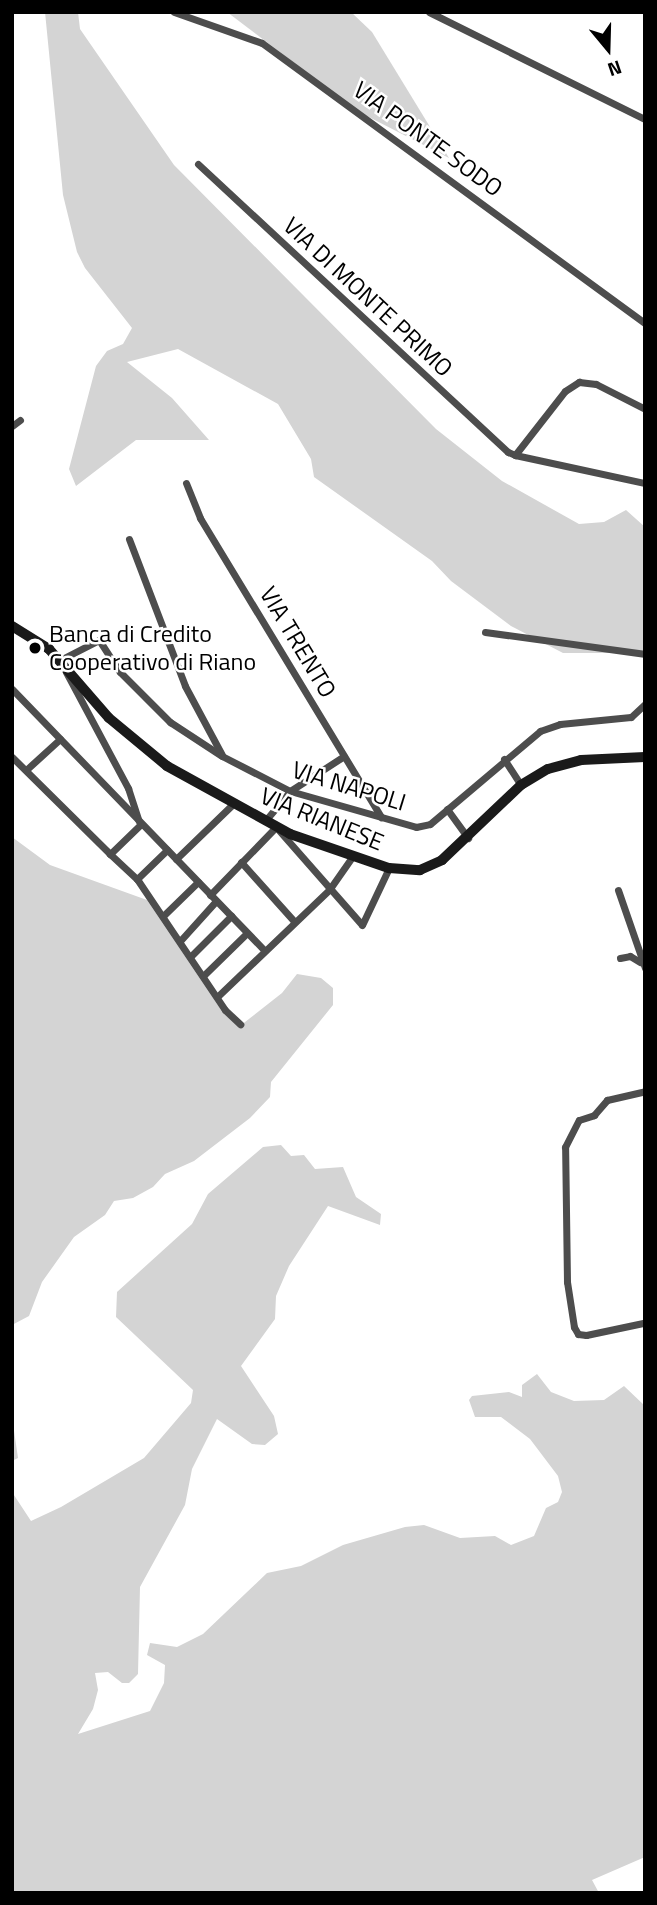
<!DOCTYPE html>
<html>
<head>
<meta charset="utf-8">
<style>
	body { margin:0 }
	#map { position:relative; width:657px; height:1905px; overflow:hidden; background:#fff; font-family:"Titillium Web",sans-serif }
	div>[style] { position:absolute }
	.green>* { inset:0; background:#d4d4d4 }
	.minor>* { height:7px; margin:-3.5px; padding:0 3.5px; transform-origin:3.5px; border-radius:3.5px; background:#4d4d4d }
	.secondary>* { height:10px; margin:-5px; padding:0 5px; transform-origin:5px; border-radius:5px; background:#1a1a1a }
	.dots>* { width:19px; height:19px; translate:-50% -50%; box-sizing:border-box; border:4px solid #fff; border-radius:50% }
	span { translate:-50% -50%; white-space:nowrap; text-align:center; line-height:1.15; -webkit-text-stroke:5px #fff; paint-order:stroke }
	.street-label { font-size:24px; color:#000 }
	.poi-label { font-size:24px; color:#000 }
	.left { translate:0 -50%; text-align:left }
	.frame { position:absolute; inset:0; border:14px solid #000; pointer-events:none }
	.north { position:absolute; left:573px; top:14px; width:70px; height:70px; -webkit-text-stroke:5px #fff; paint-order:stroke; rotate:161deg; font-size:19px; font-weight:700; line-height:28px; text-align:center; color:#000 }
	.north::after { content:''; display:block; margin:auto; width:24px; height:32px; background:#000; clip-path:polygon(50% 0,100% 100%,50% 72%,0 100%) }
</style>
</head>
<body>
<div id="map">
	<div class="green">
		<i style="clip-path:polygon(45px 12px,78px 12px,80px 29px,174px 165px,436px 429px,502px 481px,579px 524px,604px 522px,626px 510px,645px 527px,645px 653px,563px 653px,511px 626px,451px 581px,432px 561px,314px 477px,311px 459px,278px 404px,178px 349px,127px 362px,172px 398px,209px 440px,136px 440px,76px 486px,69px 469px,96px 366px,107px 351px,123px 344px,132px 328px,85px 268px,77px 252px,63px 195px)"></i>
		<i style="clip-path:polygon(227px 12px,351px 12px,372px 32px,449px 158px,359px 112px)"></i>
		<i style="clip-path:polygon(12px 837px,50px 865px,147px 900px,217px 1004px,240px 1026px,282px 993px,297px 974px,321px 978px,333px 988px,333px 1005px,271px 1082px,270px 1097px,250px 1118px,194px 1161px,165px 1174px,153px 1187px,133px 1198px,114px 1201px,105px 1215px,74px 1237px,42px 1282px,29px 1316px,12px 1325px)"></i>
		<i style="clip-path:polygon(281px 1145px,291px 1156px,304px 1155px,315px 1169px,343px 1167px,356px 1197px,381px 1214px,380px 1225px,328px 1206px,289px 1266px,276px 1296px,275px 1319px,241px 1366px,274px 1416px,278px 1434px,265px 1445px,252px 1444px,217px 1419px,192px 1469px,185px 1505px,140px 1587px,138px 1674px,129px 1683px,122px 1683px,108px 1672px,95px 1673px,98px 1690px,93px 1709px,78px 1734px,150px 1711px,164px 1683px,165px 1665px,147px 1655px,150px 1643px,177px 1647px,203px 1634px,267px 1573px,301px 1566px,343px 1545px,405px 1527px,424px 1525px,460px 1538px,495px 1536px,511px 1545px,534px 1536px,546px 1508px,558px 1502px,562px 1492px,558px 1476px,530px 1439px,501px 1417px,475px 1417px,469px 1400px,472px 1396px,509px 1392px,522px 1397px,522px 1385px,537px 1374px,551px 1392px,574px 1401px,604px 1400px,624px 1386px,645px 1406px,645px 1857px,592px 1880px,599px 1893px,12px 1893px,12px 1492px,31px 1521px,61px 1507px,144px 1458px,191px 1403px,193px 1390px,116px 1317px,117px 1292px,192px 1224px,208px 1194px,263px 1147px)"></i>
		<i style="clip-path:polygon(12px 1417px,18px 1458px,12px 1461px)"></i>
	</div>
	<div class="minor">
		<i style="left:174px;top:12px;width:93px;rotate:19.4deg"></i>
		<i style="left:262px;top:43px;width:474px;rotate:36.2deg"></i>
		<i style="left:429px;top:12px;width:241px;rotate:26.4deg"></i>
		<i style="left:198px;top:164px;width:423px;rotate:42.9deg"></i>
		<i style="left:508px;top:452px;width:8px;rotate:23deg"></i>
		<i style="left:515px;top:455px;width:81px;rotate:-52deg"></i>
		<i style="left:565px;top:391px;width:17px;rotate:-33deg"></i>
		<i style="left:579px;top:382px;width:17px;rotate:7deg"></i>
		<i style="left:596px;top:384px;width:55px;rotate:27deg"></i>
		<i style="left:12px;top:426px;width:10px;rotate:-37deg"></i>
		<i style="left:515px;top:455px;width:133px;rotate:12.2deg"></i>
		<i style="left:186px;top:483px;width:38px;rotate:68deg"></i>
		<i style="left:200px;top:518px;width:350px;rotate:58.8deg"></i>
		<i style="left:129px;top:539px;width:157px;rotate:69.1deg"></i>
		<i style="left:185px;top:686px;width:78px;rotate:61.8deg"></i>
		<i style="left:485px;top:632px;width:162px;rotate:7.8deg"></i>
		<i style="left:60px;top:660px;width:44px;rotate:-27.1deg"></i>
		<i style="left:99px;top:640px;width:38px;rotate:57deg"></i>
		<i style="left:120px;top:672px;width:71px;rotate:45deg"></i>
		<i style="left:170px;top:722px;width:62px;rotate:33.2deg"></i>
		<i style="left:222px;top:756px;width:76px;rotate:27.2deg"></i>
		<i style="left:290px;top:791px;width:131px;rotate:15.9deg"></i>
		<i style="left:416px;top:827px;width:14px;rotate:-12deg"></i>
		<i style="left:430px;top:824px;width:144px;rotate:-40.2deg"></i>
		<i style="left:540px;top:731px;width:21px;rotate:-19deg"></i>
		<i style="left:560px;top:724px;width:71px;rotate:-5.6deg"></i>
		<i style="left:631px;top:717px;width:19px;rotate:-43deg"></i>
		<i style="left:66px;top:672px;width:132px;rotate:61.9deg"></i>
		<i style="left:128px;top:788px;width:35px;rotate:72deg"></i>
		<i style="left:12px;top:689px;width:363px;rotate:46deg"></i>
		<i style="left:12px;top:757px;width:138px;rotate:44.7deg"></i>
		<i style="left:504px;top:759px;width:31px;rotate:57deg"></i>
		<i style="left:26px;top:770px;width:46px;rotate:-42.4deg"></i>
		<i style="left:447px;top:809px;width:36px;rotate:54deg"></i>
		<i style="left:265px;top:821px;width:39px;rotate:-50deg"></i>
		<i style="left:290px;top:791px;width:64px;rotate:-32.9deg"></i>
		<i style="left:140px;top:825px;width:42px;rotate:136deg"></i>
		<i style="left:110px;top:854px;width:37px;rotate:43deg"></i>
		<i style="left:137px;top:879px;width:42px;rotate:-44deg"></i>
		<i style="left:176px;top:859px;width:79px;rotate:-44deg"></i>
		<i style="left:241px;top:862px;width:79px;rotate:48.1deg"></i>
		<i style="left:137px;top:879px;width:158px;rotate:56.1deg"></i>
		<i style="left:225px;top:1010px;width:21px;rotate:43deg"></i>
		<i style="left:618px;top:890px;width:83px;rotate:70.9deg"></i>
		<i style="left:210px;top:895px;width:95px;rotate:-45.9deg"></i>
		<i style="left:276px;top:827px;width:130px;rotate:48.7deg"></i>
		<i style="left:362px;top:925px;width:63px;rotate:-64.7deg"></i>
		<i style="left:163px;top:916px;width:49px;rotate:-44.2deg"></i>
		<i style="left:180px;top:941px;width:54px;rotate:-48deg"></i>
		<i style="left:191px;top:956px;width:57px;rotate:-45deg"></i>
		<i style="left:620px;top:958px;width:10px;rotate:-11deg"></i>
		<i style="left:630px;top:956px;width:12px;rotate:31deg"></i>
		<i style="left:204px;top:975px;width:60px;rotate:-44.3deg"></i>
		<i style="left:218px;top:996px;width:153px;rotate:-43.7deg"></i>
		<i style="left:329px;top:890px;width:40px;rotate:-55.1deg"></i>
		<i style="left:643px;top:1323px;width:58px;rotate:168.1deg"></i>
		<i style="left:586px;top:1335px;width:8px;rotate:-173deg"></i>
		<i style="left:578px;top:1334px;width:8px;rotate:-120deg"></i>
		<i style="left:574px;top:1327px;width:46px;rotate:-98.8deg"></i>
		<i style="left:567px;top:1282px;width:135px;rotate:-90.8deg"></i>
		<i style="left:565px;top:1147px;width:30px;rotate:-63deg"></i>
		<i style="left:579px;top:1120px;width:16px;rotate:-18deg"></i>
		<i style="left:594px;top:1115px;width:20px;rotate:-49deg"></i>
		<i style="left:607px;top:1100px;width:39px;rotate:-13deg"></i>
	</div>
	<div class="secondary">
		<i style="left:12px;top:626px;width:44px;rotate:31.9deg"></i>
		<i style="left:49px;top:649px;width:91px;rotate:49deg"></i>
		<i style="left:109px;top:718px;width:75px;rotate:39.6deg"></i>
		<i style="left:167px;top:766px;width:141px;rotate:28.9deg"></i>
		<i style="left:290px;top:834px;width:105px;rotate:19deg"></i>
		<i style="left:389px;top:868px;width:31px;rotate:4deg"></i>
		<i style="left:420px;top:870px;width:24px;rotate:-24deg"></i>
		<i style="left:442px;top:860px;width:109px;rotate:-43.5deg"></i>
		<i style="left:521px;top:785px;width:31px;rotate:-31deg"></i>
		<i style="left:548px;top:769px;width:34px;rotate:-15deg"></i>
		<i style="left:581px;top:760px;width:64px;rotate:-2.7deg"></i>
	</div>
	<div class="dots">
		<i style="left:35px;top:648px;background:#000"></i>
	</div>
	<div class="street-label">
		<span style="left:428px;top:139px;rotate:36deg">VIA PONTE SODO</span>
		<span style="left:368px;top:297px;rotate:43deg">VIA DI MONTE PRIMO</span>
		<span style="left:298px;top:642px;rotate:59deg">VIA TRENTO</span>
		<span style="left:349px;top:786px;rotate:17deg">VIA NAPOLI</span>
		<span style="left:322px;top:819px;rotate:22deg">VIA RIANESE</span>
	</div>
	<div class="poi-label">
		<span class="left" style="left:49px;top:648px">Banca di Credito<br>Cooperativo di Riano</span>
	</div>
	<div class="frame"></div>
	<div class="north">N</div>
</div>
</body>
</html>
